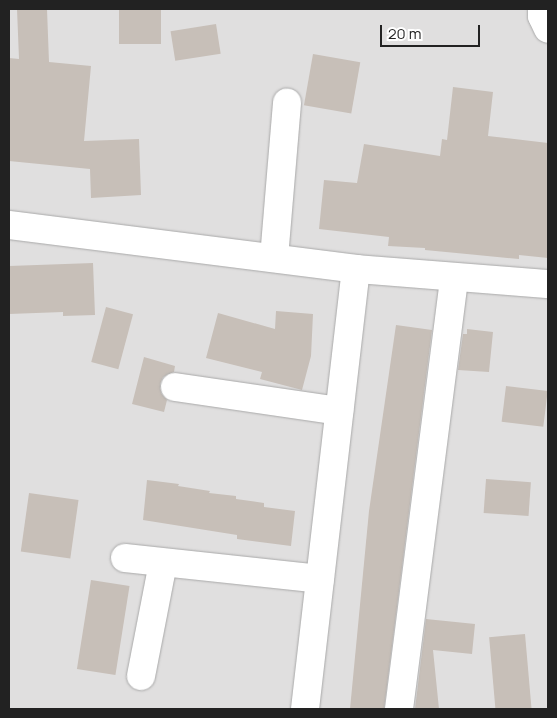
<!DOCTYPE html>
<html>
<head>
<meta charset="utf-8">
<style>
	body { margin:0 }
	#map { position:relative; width:557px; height:718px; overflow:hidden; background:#f2efe9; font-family:Manrope,sans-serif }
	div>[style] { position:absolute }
	.residential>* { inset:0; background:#e0dfdf; transform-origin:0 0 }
	.building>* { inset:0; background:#c7bfb8; transform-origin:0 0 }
	.roads { filter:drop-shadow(0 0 1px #a9a9a9) drop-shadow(0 0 1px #a9a9a9) }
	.minor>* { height:28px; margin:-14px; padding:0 14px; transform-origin:14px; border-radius:14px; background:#fff }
	.tertiary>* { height:28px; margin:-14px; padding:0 14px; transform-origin:14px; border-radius:14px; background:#fff }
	span { translate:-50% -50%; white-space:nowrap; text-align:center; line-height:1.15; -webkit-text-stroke:5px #fff; paint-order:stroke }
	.frame { position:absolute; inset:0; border:10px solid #222; pointer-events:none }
	.scale { position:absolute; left:380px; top:25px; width:100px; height:22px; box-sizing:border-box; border:2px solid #222; border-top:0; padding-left:6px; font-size:15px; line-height:18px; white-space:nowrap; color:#222; -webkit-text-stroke:4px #fff; paint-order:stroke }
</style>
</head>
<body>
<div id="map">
	<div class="residential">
		<i style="left:9px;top:9px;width:539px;height:700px"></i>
	</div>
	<div class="building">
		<i style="clip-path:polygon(17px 9px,47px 9px,49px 62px,91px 66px,84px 141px,139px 139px,141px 195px,91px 198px,90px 169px,9px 161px,9px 58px,19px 59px)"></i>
		<i style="left:119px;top:9px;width:42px;height:35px"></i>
		<i style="left:216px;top:24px;width:30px;height:46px;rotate:81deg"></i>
		<i style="left:313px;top:54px;width:48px;height:52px;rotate:10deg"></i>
		<i style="clip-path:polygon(453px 87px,493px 92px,488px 136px,548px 143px,548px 258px,519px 255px,519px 259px,425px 250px,425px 248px,388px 246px,389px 237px,319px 229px,324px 180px,357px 183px,364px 144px,440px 156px,442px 139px,447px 140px)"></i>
		<i style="clip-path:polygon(93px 263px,95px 315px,63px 316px,63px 312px,9px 314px,9px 266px)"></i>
		<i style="left:106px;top:307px;width:28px;height:57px;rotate:15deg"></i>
		<i style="clip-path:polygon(276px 311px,313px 314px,311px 356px,302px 390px,260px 379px,262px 372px,206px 358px,218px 313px,275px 329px)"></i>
		<i style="clip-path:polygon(396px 325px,432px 330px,384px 709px,350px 709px,369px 511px)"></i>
		<i style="clip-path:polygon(467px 329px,493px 332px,489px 372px,458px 370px,463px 334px,467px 334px)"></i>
		<i style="clip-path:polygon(144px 357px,175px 366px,174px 372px,163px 377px,160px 384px,161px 393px,167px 400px,164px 412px,132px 404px)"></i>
		<i style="left:506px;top:386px;width:42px;height:36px;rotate:7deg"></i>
		<i style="left:486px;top:479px;width:45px;height:34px;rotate:4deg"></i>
		<i style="clip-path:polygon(147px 480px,179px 484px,178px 486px,210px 491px,209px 493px,236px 496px,236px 499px,264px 503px,264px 507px,295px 511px,291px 546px,237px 539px,237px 535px,143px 520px)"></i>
		<i style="left:29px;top:493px;width:50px;height:59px;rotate:8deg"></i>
		<i style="left:91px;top:580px;width:39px;height:90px;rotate:9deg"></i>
		<i style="clip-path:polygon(426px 619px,475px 624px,472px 654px,433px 650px,439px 709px,415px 709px)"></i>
		<i style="left:525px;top:634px;width:75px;height:36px;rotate:85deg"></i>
	</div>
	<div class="roads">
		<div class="minor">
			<i style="left:542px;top:9px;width:7px;rotate:90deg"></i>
			<i style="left:542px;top:16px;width:14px;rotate:65deg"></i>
			<i style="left:274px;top:258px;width:156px;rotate:-85.2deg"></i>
			<i style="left:175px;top:387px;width:166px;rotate:8.3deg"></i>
			<i style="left:125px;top:558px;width:196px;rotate:6.1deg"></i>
			<i style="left:141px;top:676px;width:115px;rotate:-79deg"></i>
			<i style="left:305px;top:709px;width:443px;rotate:-83.4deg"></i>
			<i style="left:399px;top:709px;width:435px;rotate:-82.7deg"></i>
		</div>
		<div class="tertiary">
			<i style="left:9px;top:225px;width:350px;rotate:7.2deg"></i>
			<i style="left:356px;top:269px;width:193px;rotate:4.5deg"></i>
		</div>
	</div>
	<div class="frame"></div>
	<div class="scale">20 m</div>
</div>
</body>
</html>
